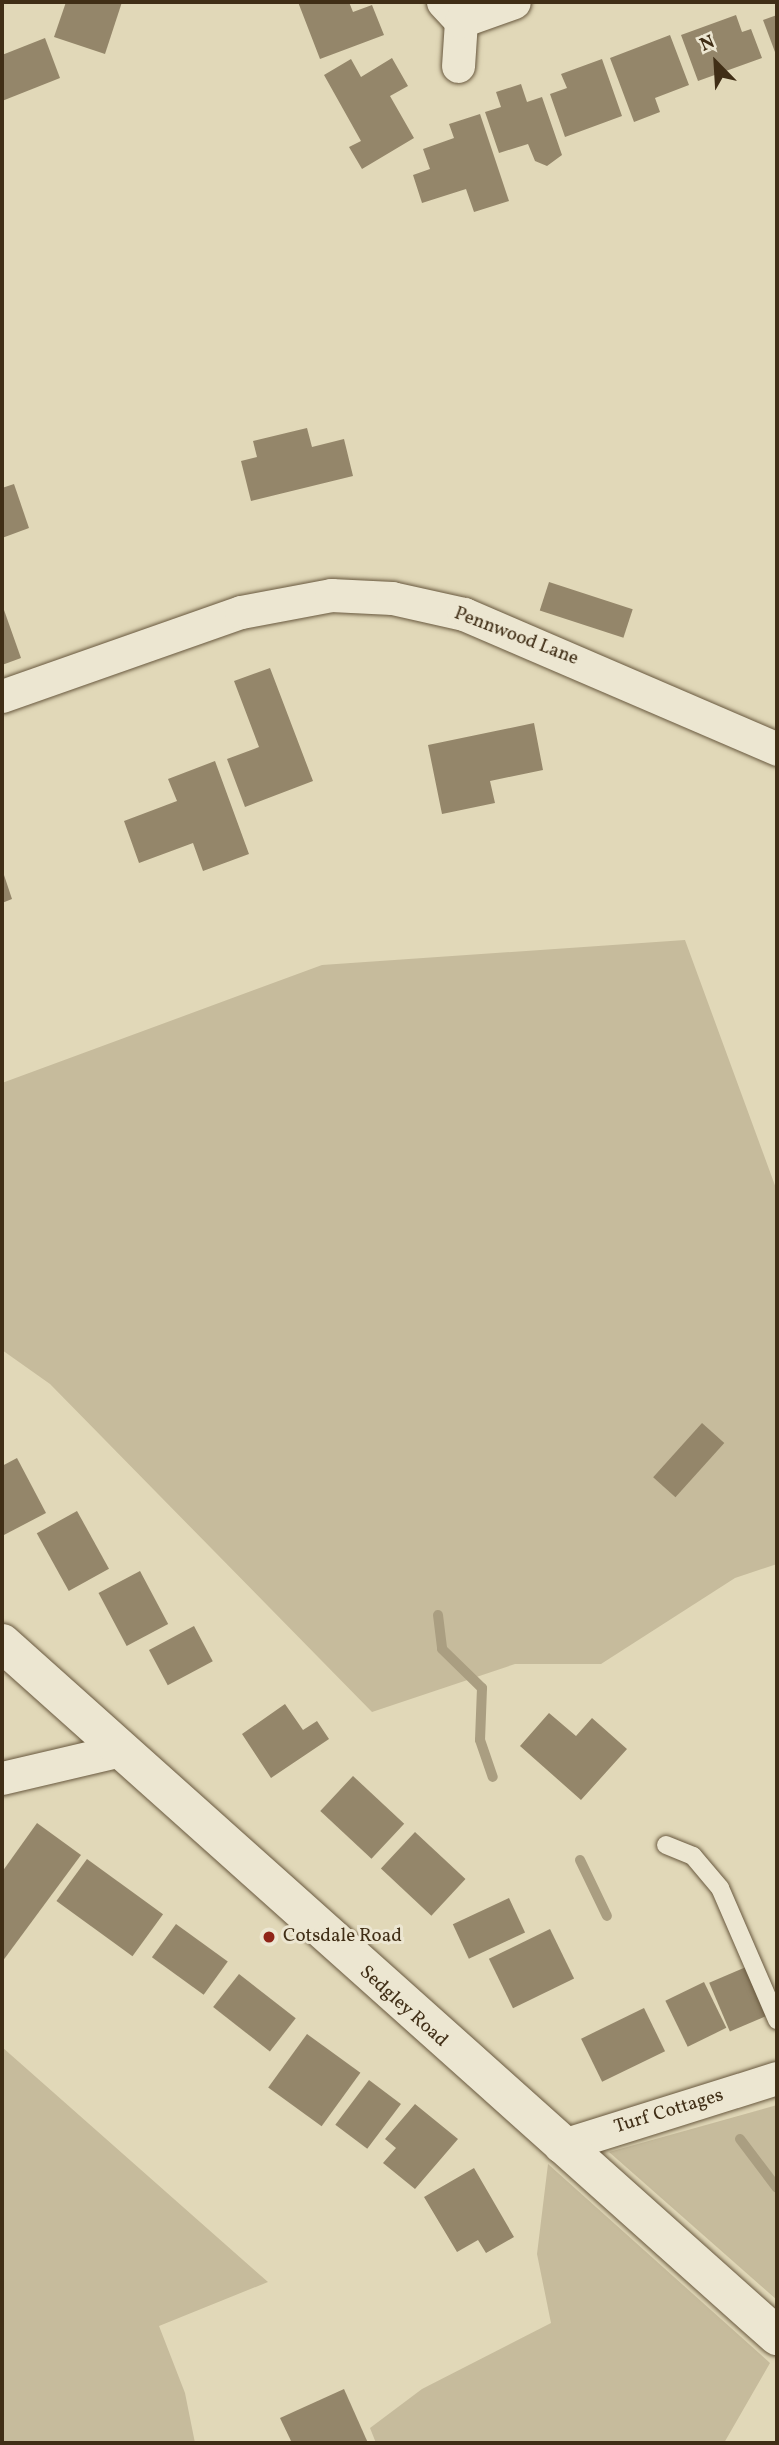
<!DOCTYPE html>
<html>
<head>
<meta charset="utf-8">
<style>
	body { margin:0 }
	#map { position:relative; width:779px; height:2445px; overflow:hidden; background:#e1d8b8; font-family:Vollkorn,serif }
	div>[style] { position:absolute }
	.green>* { inset:0; background:#c6bb9c }
	.stream>* { height:10px; margin:-5px; padding:0 5px; transform-origin:5px; border-radius:5px; background:#aa9e81 }
	.building>* { inset:0; background:#94866a; transform-origin:0 0 }
	.roads { filter:drop-shadow(0 0 2px #68583e) drop-shadow(0 0 2px #68583e) }
	.lane>* { height:18px; margin:-9px; padding:0 9px; transform-origin:9px; border-radius:9px; background:#ece6d1 }
	.street>* { height:33px; margin:-16.5px; padding:0 16.5px; transform-origin:16.5px; border-radius:16.5px; background:#ece6d1 }
	.secondary>* { height:38px; margin:-19px; padding:0 19px; transform-origin:19px; border-radius:19px; background:#ece6d1 }
	.dots>* { width:19px; height:19px; translate:-50% -50%; box-sizing:border-box; border:4px solid #ece6d1; border-radius:50% }
	span { translate:-50% -50%; white-space:nowrap; text-align:center; line-height:1.15; -webkit-text-stroke:6px #ece6d1; paint-order:stroke }
	.street-label { font-size:19px; color:#402e16 }
	.poi-label { font-size:19px; color:#402e16 }
	.left { translate:0 -50%; text-align:left }
	.frame { position:absolute; inset:0; border:4px solid #402e16; pointer-events:none }
	.north { position:absolute; left:681px; top:28px; width:70px; height:70px; -webkit-text-stroke:5px #ece6d1; paint-order:stroke; rotate:336deg; font-size:19px; font-weight:700; line-height:28px; text-align:center; color:#402e16 }
	.north::after { content:''; display:block; margin:auto; width:24px; height:32px; background:#402e16; clip-path:polygon(50% 0,100% 100%,50% 72%,0 100%) }
</style>
</head>
<body>
<div id="map">
	<div class="green">
		<i style="clip-path:polygon(685px 940px,777px 1191px,777px 1564px,735px 1578px,601px 1664px,515px 1664px,372px 1712px,50px 1384px,2px 1350px,2px 1083px,322px 965px)"></i>
		<i style="clip-path:polygon(2px 2047px,268px 2282px,159px 2326px,185px 2393px,195px 2443px,2px 2443px)"></i>
		<i style="clip-path:polygon(777px 2105px,777px 2300px,609px 2152px)"></i>
		<i style="clip-path:polygon(548px 2164px,770px 2363px,724px 2443px,376px 2443px,370px 2428px,422px 2389px,551px 2323px,537px 2254px)"></i>
	</div>
	<div class="stream">
		<i style="left:438px;top:1615px;width:34px;rotate:83deg"></i>
		<i style="left:442px;top:1649px;width:56px;rotate:44.3deg"></i>
		<i style="left:482px;top:1688px;width:52px;rotate:92.2deg"></i>
		<i style="left:480px;top:1740px;width:39px;rotate:71deg"></i>
		<i style="left:580px;top:1860px;width:62px;rotate:64.3deg"></i>
		<i style="left:740px;top:2139px;width:61px;rotate:52.9deg"></i>
	</div>
	<div class="building">
		<i style="clip-path:polygon(66px 2px,122px 2px,105px 54px,54px 37px)"></i>
		<i style="clip-path:polygon(298px 2px,349px 2px,353px 12px,372px 5px,384px 35px,320px 59px)"></i>
		<i style="clip-path:polygon(736px 15px,742px 32px,751px 29px,762px 58px,698px 81px,681px 35px)"></i>
		<i style="clip-path:polygon(777px 15px,777px 51px,775px 52px,763px 20px)"></i>
		<i style="clip-path:polygon(670px 35px,689px 85px,655px 98px,660px 112px,634px 122px,610px 58px)"></i>
		<i style="clip-path:polygon(45px 38px,60px 78px,2px 101px,2px 55px)"></i>
		<i style="clip-path:polygon(392px 58px,408px 86px,390px 96px,414px 138px,362px 169px,349px 147px,361px 141px,324px 75px,351px 59px,361px 77px)"></i>
		<i style="clip-path:polygon(602px 59px,622px 116px,565px 137px,550px 94px,567px 88px,561px 74px)"></i>
		<i style="clip-path:polygon(521px 84px,527px 102px,542px 97px,562px 155px,547px 166px,535px 161px,528px 144px,499px 153px,485px 112px,501px 107px,496px 92px)"></i>
		<i style="clip-path:polygon(480px 114px,509px 201px,474px 212px,466px 189px,422px 203px,413px 175px,430px 169px,423px 149px,454px 138px,449px 124px)"></i>
		<i style="clip-path:polygon(307px 428px,312px 447px,344px 439px,353px 476px,251px 501px,241px 461px,257px 457px,253px 441px)"></i>
		<i style="clip-path:polygon(14px 484px,29px 528px,2px 538px,2px 488px)"></i>
		<i style="left:549px;top:582px;width:88px;height:30px;rotate:18deg"></i>
		<i style="clip-path:polygon(4px 610px,21px 658px,2px 665px,2px 611px)"></i>
		<i style="clip-path:polygon(270px 668px,313px 781px,245px 807px,227px 759px,259px 747px,234px 681px)"></i>
		<i style="clip-path:polygon(534px 723px,543px 770px,490px 781px,495px 803px,442px 814px,428px 745px)"></i>
		<i style="clip-path:polygon(215px 761px,249px 854px,203px 871px,193px 843px,139px 863px,124px 821px,177px 801px,168px 779px)"></i>
		<i style="clip-path:polygon(2px 869px,12px 899px,2px 903px)"></i>
		<i style="left:702px;top:1423px;width:30px;height:73px;rotate:42deg"></i>
		<i style="clip-path:polygon(17px 1458px,46px 1513px,2px 1536px,2px 1466px)"></i>
		<i style="left:77px;top:1511px;width:66px;height:46px;rotate:61deg"></i>
		<i style="left:140px;top:1571px;width:60px;height:47px;rotate:62deg"></i>
		<i style="left:194px;top:1626px;width:40px;height:51px;rotate:62deg"></i>
		<i style="clip-path:polygon(285px 1704px,303px 1730px,317px 1721px,329px 1739px,271px 1778px,242px 1734px)"></i>
		<i style="clip-path:polygon(549px 1713px,576px 1736px,592px 1718px,627px 1749px,581px 1800px,520px 1746px)"></i>
		<i style="left:353px;top:1776px;width:70px;height:48px;rotate:43deg"></i>
		<i style="clip-path:polygon(37px 1823px,81px 1855px,2px 1962px,2px 1872px)"></i>
		<i style="left:415px;top:1832px;width:69px;height:50px;rotate:43deg"></i>
		<i style="left:87px;top:1859px;width:94px;height:52px;rotate:36deg"></i>
		<i style="left:509px;top:1898px;width:38px;height:62px;rotate:65deg"></i>
		<i style="left:176px;top:1924px;width:64px;height:41px;rotate:36deg"></i>
		<i style="left:550px;top:1929px;width:55px;height:68px;rotate:64deg"></i>
		<i style="left:746px;top:1967px;width:53px;height:40px;rotate:67deg"></i>
		<i style="left:239px;top:1974px;width:72px;height:42px;rotate:38deg"></i>
		<i style="left:704px;top:1982px;width:51px;height:43px;rotate:64deg"></i>
		<i style="left:644px;top:2008px;width:48px;height:70px;rotate:64deg"></i>
		<i style="left:307px;top:2034px;width:66px;height:66px;rotate:36deg"></i>
		<i style="left:369px;top:2080px;width:40px;height:56px;rotate:37deg"></i>
		<i style="clip-path:polygon(415px 2104px,458px 2139px,415px 2189px,383px 2163px,396px 2148px,385px 2139px)"></i>
		<i style="clip-path:polygon(474px 2168px,514px 2237px,486px 2253px,478px 2240px,457px 2252px,424px 2197px)"></i>
		<i style="clip-path:polygon(344px 2389px,368px 2443px,292px 2443px,280px 2418px)"></i>
	</div>
	<div class="roads">
		<div class="lane">
			<i style="left:666px;top:1845px;width:29px;rotate:22deg"></i>
			<i style="left:693px;top:1856px;width:42px;rotate:49.8deg"></i>
			<i style="left:720px;top:1888px;width:144px;rotate:66.6deg"></i>
		</div>
		<div class="street">
			<i style="left:443px;top:2px;width:26px;rotate:47deg"></i>
			<i style="left:461px;top:21px;width:45px;rotate:93.8deg"></i>
			<i style="left:461px;top:21px;width:56px;rotate:-19.7deg"></i>
			<i style="left:2px;top:696px;width:253px;rotate:-19.4deg"></i>
			<i style="left:241px;top:612px;width:92px;rotate:-10.7deg"></i>
			<i style="left:331px;top:595px;width:61px;rotate:2.8deg"></i>
			<i style="left:392px;top:598px;width:74px;rotate:12.5deg"></i>
			<i style="left:464px;top:614px;width:341px;rotate:23.3deg"></i>
			<i style="left:2px;top:1778px;width:118px;rotate:-13.2deg"></i>
			<i style="left:560px;top:2146px;width:227px;rotate:-17.4deg"></i>
		</div>
		<div class="secondary">
			<i style="left:2px;top:1643px;width:1040px;rotate:41.8deg"></i>
		</div>
	</div>
	<div class="dots">
		<i style="left:269px;top:1937px;background:#8f2418"></i>
	</div>
	<div class="street-label">
		<span style="left:516px;top:637px;rotate:21deg">Pennwood Lane</span>
		<span style="left:403px;top:2007px;rotate:42deg">Sedgley Road</span>
		<span style="left:669px;top:2112px;rotate:-17deg">Turf Cottages</span>
	</div>
	<div class="poi-label">
		<span class="left" style="left:283px;top:1937px">Cotsdale Road</span>
	</div>
	<div class="frame"></div>
	<div class="north">N</div>
</div>
</body>
</html>
